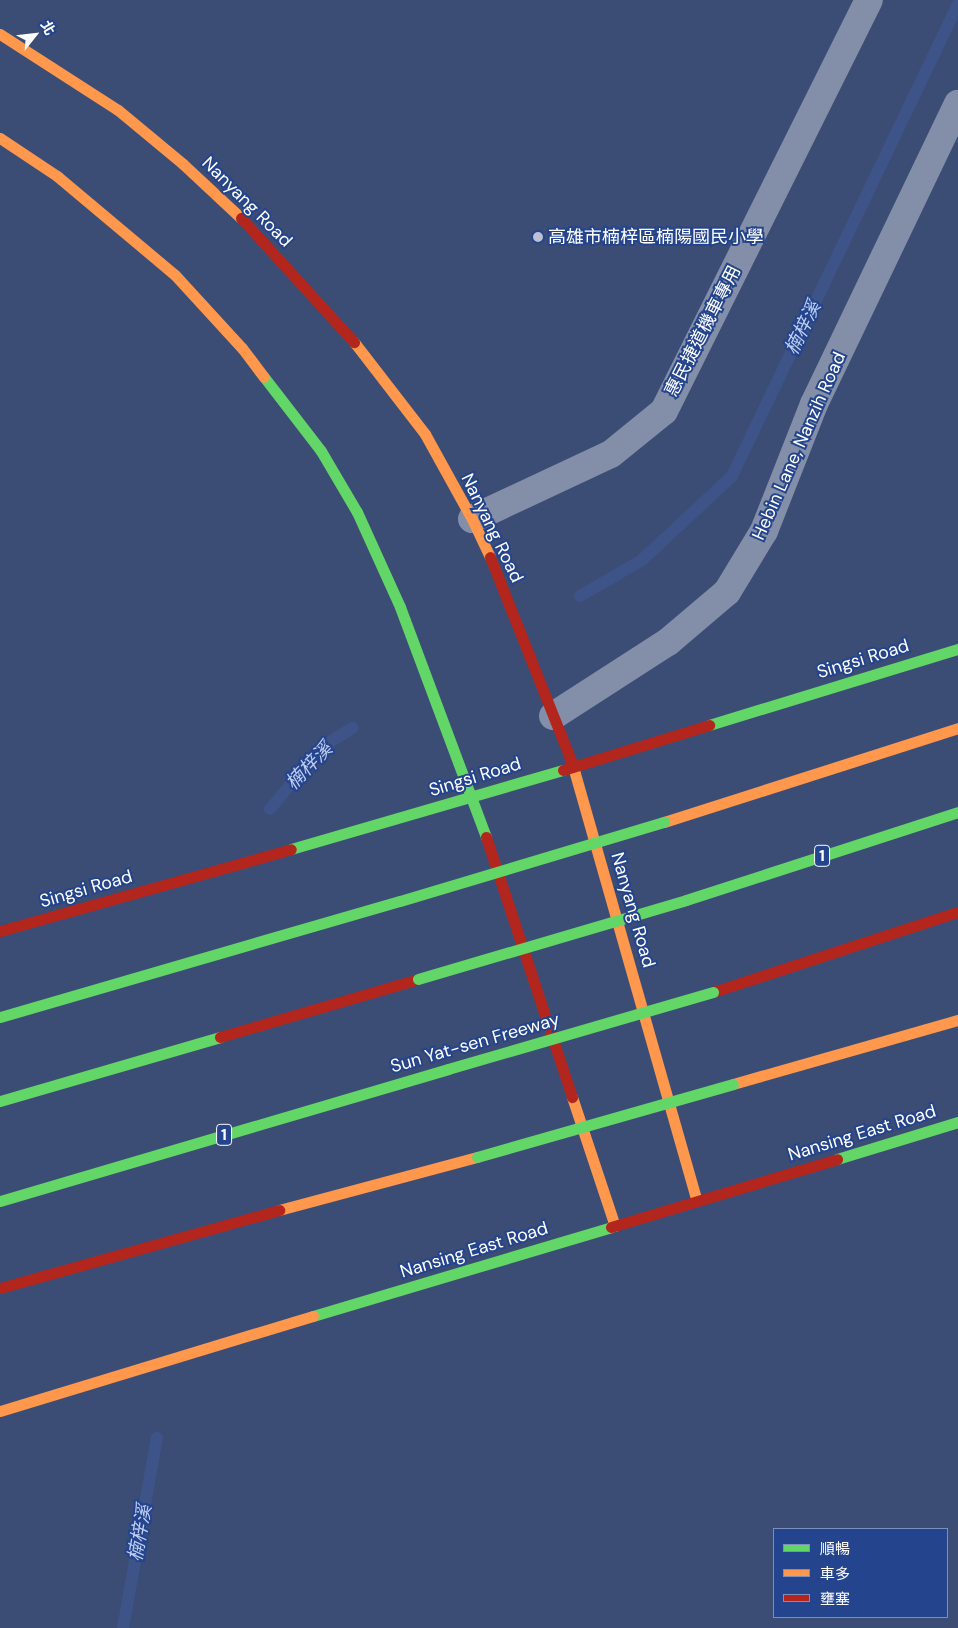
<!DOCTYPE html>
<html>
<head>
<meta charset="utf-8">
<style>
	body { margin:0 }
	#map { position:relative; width:958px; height:1628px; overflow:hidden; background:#3c4d75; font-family:"DM Sans","Noto Sans TC",sans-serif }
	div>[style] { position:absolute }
	.stream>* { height:12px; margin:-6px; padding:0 6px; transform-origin:6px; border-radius:6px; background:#3e5488 }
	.street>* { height:28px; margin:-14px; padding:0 14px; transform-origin:14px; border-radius:14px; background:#838fa9 }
	.fast>* { height:11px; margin:-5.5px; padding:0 5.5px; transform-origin:5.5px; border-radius:5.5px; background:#63d668 }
	.slow>* { height:11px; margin:-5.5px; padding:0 5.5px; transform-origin:5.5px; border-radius:5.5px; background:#ff974d }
	.jam>* { height:11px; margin:-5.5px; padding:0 5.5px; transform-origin:5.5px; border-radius:5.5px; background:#b3261e }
	.fast-bridge>* { height:11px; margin:-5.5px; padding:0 5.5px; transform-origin:5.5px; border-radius:5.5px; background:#63d668 }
	.dots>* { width:14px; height:14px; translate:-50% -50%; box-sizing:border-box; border:2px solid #24448d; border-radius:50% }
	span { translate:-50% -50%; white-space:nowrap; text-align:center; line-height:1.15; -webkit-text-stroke:4px #24448d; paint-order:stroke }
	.shield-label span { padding:1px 4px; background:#24448d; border:1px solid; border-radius:4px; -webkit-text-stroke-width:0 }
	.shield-label { font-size:16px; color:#fff; font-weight:700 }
	.street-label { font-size:18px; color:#fff }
	.poi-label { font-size:18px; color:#fff }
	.left { translate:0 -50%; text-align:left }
	.water-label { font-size:19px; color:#bfcff2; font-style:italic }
	.legend { position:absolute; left:773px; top:1528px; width:175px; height:90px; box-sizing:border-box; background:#24448d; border:1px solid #7c8fbb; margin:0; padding:6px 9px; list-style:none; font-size:15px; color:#fff }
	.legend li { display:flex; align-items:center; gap:10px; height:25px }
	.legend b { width:25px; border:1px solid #7c8fbb }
	.north { position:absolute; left:10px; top:10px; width:50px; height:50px; -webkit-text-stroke:4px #24448d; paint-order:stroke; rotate:61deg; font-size:14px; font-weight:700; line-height:20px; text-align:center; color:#fff }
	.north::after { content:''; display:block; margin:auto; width:18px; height:22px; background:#fff; clip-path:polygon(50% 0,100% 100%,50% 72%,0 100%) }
</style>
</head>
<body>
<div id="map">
	<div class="stream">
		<i style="left:580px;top:596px;width:72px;rotate:-30.1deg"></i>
		<i style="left:642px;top:560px;width:123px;rotate:-43deg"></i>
		<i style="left:732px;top:476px;width:523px;rotate:-64.41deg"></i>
		<i style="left:270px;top:809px;width:81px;rotate:-50deg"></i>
		<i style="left:322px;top:747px;width:36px;rotate:-32deg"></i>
		<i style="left:123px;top:1628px;width:193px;rotate:-79.9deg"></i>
	</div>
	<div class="street">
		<i style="left:472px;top:519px;width:153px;rotate:-25.1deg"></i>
		<i style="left:611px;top:454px;width:68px;rotate:-39.1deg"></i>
		<i style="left:664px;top:411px;width:459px;rotate:-63.5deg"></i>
		<i style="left:553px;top:716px;width:137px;rotate:-32.8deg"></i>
		<i style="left:668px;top:642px;width:77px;rotate:-40.3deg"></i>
		<i style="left:727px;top:592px;width:71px;rotate:-58.8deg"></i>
		<i style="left:764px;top:531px;width:136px;rotate:-68.5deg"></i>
		<i style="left:814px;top:404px;width:333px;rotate:-64.4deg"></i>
	</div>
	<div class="fast">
		<i style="left:264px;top:377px;width:93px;rotate:52.4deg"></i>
		<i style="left:321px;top:451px;width:71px;rotate:59.5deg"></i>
		<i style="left:357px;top:512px;width:104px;rotate:65.6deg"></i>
		<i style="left:400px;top:607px;width:246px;rotate:69.5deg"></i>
		<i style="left:709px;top:725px;width:260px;rotate:-17deg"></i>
		<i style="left:291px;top:849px;width:283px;rotate:-16.2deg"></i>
		<i style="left:686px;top:900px;width:286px;rotate:-17.9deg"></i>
		<i style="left:0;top:1017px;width:416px;rotate:-16.2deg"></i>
		<i style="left:0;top:1101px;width:229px;rotate:-16.2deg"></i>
		<i style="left:837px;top:1159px;width:127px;rotate:-17deg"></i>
		<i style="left:0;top:1201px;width:467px;rotate:-16.4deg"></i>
		<i style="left:313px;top:1316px;width:311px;rotate:-16.6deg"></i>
	</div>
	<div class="slow">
		<i style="left:0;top:34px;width:140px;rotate:32.8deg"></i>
		<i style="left:118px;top:110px;width:85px;rotate:39.7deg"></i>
		<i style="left:183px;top:164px;width:79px;rotate:43deg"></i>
		<i style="left:0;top:138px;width:69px;rotate:33.7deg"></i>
		<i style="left:57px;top:176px;width:154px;rotate:40deg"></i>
		<i style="left:175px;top:275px;width:99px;rotate:47.5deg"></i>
		<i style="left:242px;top:348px;width:36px;rotate:53deg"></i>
		<i style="left:354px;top:342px;width:116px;rotate:52.3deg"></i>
		<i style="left:425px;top:434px;width:97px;rotate:61.1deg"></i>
		<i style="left:472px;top:519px;width:42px;rotate:64.7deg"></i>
		<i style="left:572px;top:763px;width:455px;rotate:74.1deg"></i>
		<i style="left:664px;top:822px;width:309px;rotate:-17.7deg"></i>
		<i style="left:733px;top:1084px;width:234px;rotate:-15.9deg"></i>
		<i style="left:572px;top:1097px;width:136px;rotate:71.6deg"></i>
		<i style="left:279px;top:1210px;width:205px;rotate:-15deg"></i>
		<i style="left:0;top:1411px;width:327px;rotate:-16.9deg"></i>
	</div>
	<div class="jam">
		<i style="left:241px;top:218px;width:168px;rotate:47.7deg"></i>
		<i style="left:490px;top:557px;width:222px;rotate:68.3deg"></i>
		<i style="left:563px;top:770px;width:153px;rotate:-17.1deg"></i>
		<i style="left:486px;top:837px;width:274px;rotate:71.7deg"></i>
		<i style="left:0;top:931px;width:302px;rotate:-15.7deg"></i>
		<i style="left:713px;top:992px;width:258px;rotate:-18.1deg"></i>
		<i style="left:220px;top:1037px;width:206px;rotate:-16.3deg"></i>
		<i style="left:611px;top:1227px;width:236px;rotate:-16.7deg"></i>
		<i style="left:0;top:1288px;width:290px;rotate:-15.6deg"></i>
	</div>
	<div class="fast-bridge">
		<i style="left:400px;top:901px;width:276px;rotate:-16.7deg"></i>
		<i style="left:418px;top:979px;width:279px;rotate:-16.4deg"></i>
		<i style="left:448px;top:1069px;width:276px;rotate:-16.2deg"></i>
		<i style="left:477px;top:1157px;width:266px;rotate:-15.9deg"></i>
	</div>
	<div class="dots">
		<i style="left:538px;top:237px;background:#bbc1cf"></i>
	</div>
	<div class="shield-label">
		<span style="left:822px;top:856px">1</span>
		<span style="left:224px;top:1135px">1</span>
	</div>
	<div class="street-label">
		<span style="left:247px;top:202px;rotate:45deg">Nanyang Road</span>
		<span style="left:703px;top:331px;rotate:-63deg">惠民捷道機車專用</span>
		<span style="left:799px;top:446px;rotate:-66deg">Hebin Lane, Nanzih Road</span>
		<span style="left:492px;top:528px;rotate:64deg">Nanyang Road</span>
		<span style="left:863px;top:659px;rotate:-17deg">Singsi Road</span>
		<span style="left:475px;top:777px;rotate:-17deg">Singsi Road</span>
		<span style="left:86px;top:889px;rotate:-16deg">Singsi Road</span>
		<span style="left:633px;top:910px;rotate:74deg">Nanyang Road</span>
		<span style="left:475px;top:1043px;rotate:-16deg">Sun Yat-sen Freeway</span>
		<span style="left:862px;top:1133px;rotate:-17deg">Nansing East Road</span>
		<span style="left:474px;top:1250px;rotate:-17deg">Nansing East Road</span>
	</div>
	<div class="poi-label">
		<span class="left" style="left:548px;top:237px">高雄市楠梓區楠陽國民小學</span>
	</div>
	<div class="water-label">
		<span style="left:803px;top:328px;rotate:-64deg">楠梓溪</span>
		<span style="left:309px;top:766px;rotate:-46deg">楠梓溪</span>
		<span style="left:140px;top:1533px;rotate:-80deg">楠梓溪</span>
	</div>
	<ul class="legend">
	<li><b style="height:6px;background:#63d668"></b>順暢</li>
	<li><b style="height:6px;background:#ff974d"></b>車多</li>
	<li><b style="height:6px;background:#b3261e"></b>壅塞</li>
	</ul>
	<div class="north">北</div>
</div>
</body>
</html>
